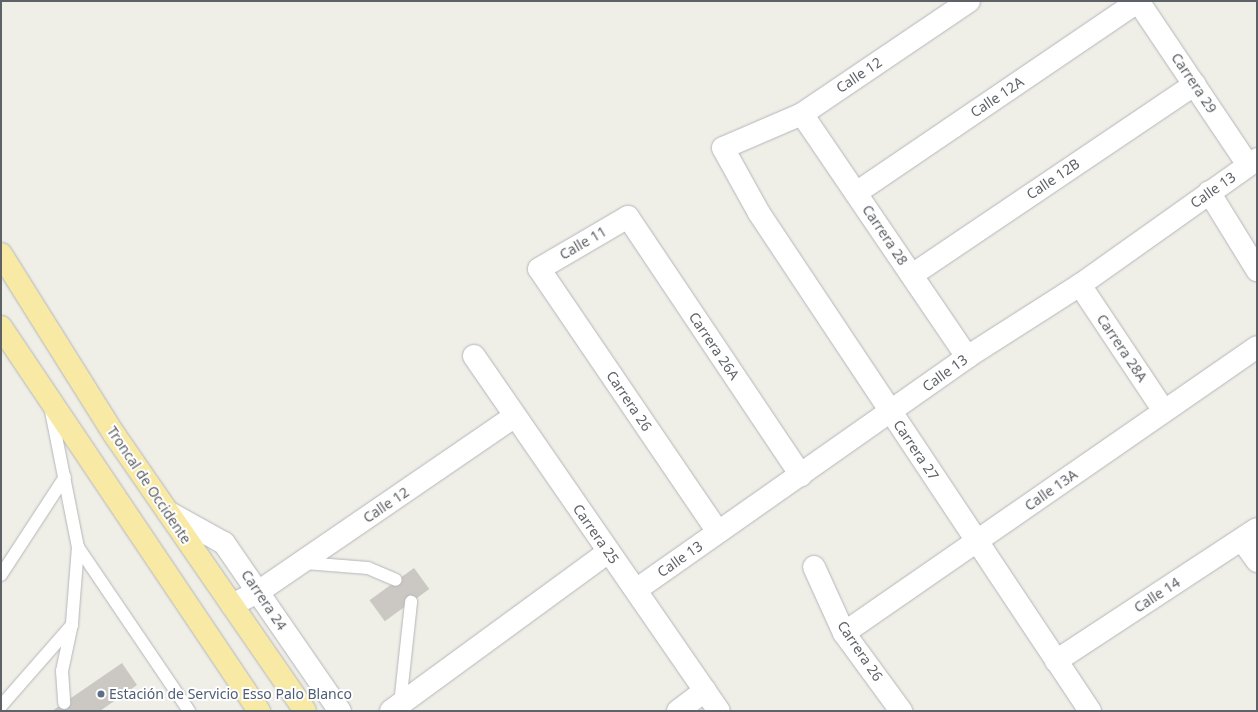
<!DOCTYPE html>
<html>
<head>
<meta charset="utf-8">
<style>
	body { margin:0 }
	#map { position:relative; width:1258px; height:712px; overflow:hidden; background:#efeee7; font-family:"Noto Sans",sans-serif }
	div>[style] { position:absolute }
	.building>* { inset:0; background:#cbc8c4; transform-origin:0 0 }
	.roads { filter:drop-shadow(0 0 1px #b4b6ba) drop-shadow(0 0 1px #b4b6ba) }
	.service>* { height:12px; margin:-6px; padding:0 6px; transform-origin:6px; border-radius:6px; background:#fff }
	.minor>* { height:22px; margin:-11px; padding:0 11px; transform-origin:11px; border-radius:11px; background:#fff }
	.trunk>* { height:22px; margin:-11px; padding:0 11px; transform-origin:11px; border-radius:11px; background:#f8eaa4 }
	.dots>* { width:11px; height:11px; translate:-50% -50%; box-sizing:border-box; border:2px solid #fff; border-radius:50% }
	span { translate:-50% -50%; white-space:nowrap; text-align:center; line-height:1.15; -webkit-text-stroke:4px #fff; paint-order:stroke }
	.street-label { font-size:14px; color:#5e6166 }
	.service-label { font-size:14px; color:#4e5e75 }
	.left { translate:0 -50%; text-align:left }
	.frame { position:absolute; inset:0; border:2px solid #5e6166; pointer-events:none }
</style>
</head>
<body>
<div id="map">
	<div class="building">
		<i style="left:414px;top:568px;width:26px;height:55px;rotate:54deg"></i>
		<i style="clip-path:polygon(122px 663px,137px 685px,100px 711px,52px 711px)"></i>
	</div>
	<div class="roads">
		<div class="service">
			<i style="left:51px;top:411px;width:139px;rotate:78.8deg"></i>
			<i style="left:78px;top:547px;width:77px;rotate:94.5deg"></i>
			<i style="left:72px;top:624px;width:48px;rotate:102deg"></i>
			<i style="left:62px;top:671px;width:32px;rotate:86deg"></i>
			<i style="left:78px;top:547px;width:198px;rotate:55.9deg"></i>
			<i style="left:305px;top:563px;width:63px;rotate:4.5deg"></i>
			<i style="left:368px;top:568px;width:30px;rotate:23deg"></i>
			<i style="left:1px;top:575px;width:117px;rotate:-56.9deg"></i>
			<i style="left:400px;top:704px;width:103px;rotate:-83.8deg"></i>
			<i style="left:1px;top:706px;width:108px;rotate:-48.8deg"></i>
		</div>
		<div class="minor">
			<i style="left:969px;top:1px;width:202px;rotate:145.9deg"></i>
			<i style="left:802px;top:114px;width:86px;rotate:156.7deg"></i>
			<i style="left:723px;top:148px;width:74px;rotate:61deg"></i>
			<i style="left:759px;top:213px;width:598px;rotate:56.39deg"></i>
			<i style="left:1138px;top:1px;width:197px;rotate:56.1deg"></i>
			<i style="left:802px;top:114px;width:294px;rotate:55.8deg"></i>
			<i style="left:1209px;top:192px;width:92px;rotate:58.4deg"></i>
			<i style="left:856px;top:193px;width:341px;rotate:-34.2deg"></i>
			<i style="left:912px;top:275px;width:341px;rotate:-34deg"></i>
			<i style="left:1080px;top:285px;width:151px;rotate:56.3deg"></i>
			<i style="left:474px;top:356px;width:431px;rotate:55.4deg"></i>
			<i style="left:168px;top:512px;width:64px;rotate:29deg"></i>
			<i style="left:224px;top:543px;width:204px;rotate:55.4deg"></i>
			<i style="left:718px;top:532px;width:318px;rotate:-124.2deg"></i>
			<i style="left:539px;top:269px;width:103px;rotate:-30.3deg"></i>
			<i style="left:628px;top:217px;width:311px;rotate:56.2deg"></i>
			<i style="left:1242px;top:540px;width:26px;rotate:54deg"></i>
			<i style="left:814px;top:567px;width:72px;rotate:65.6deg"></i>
			<i style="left:844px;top:633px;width:97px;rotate:53.8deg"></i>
			<i style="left:636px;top:590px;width:405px;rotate:-35.1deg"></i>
			<i style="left:967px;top:357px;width:134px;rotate:-32.5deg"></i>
			<i style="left:1080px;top:285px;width:217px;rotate:-35.4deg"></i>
			<i style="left:232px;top:605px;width:29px;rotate:-27deg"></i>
			<i style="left:258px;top:592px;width:310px;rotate:-34.4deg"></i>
			<i style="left:844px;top:633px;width:502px;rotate:-34.7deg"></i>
			<i style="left:1056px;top:661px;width:240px;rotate:-33.3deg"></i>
			<i style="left:391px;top:711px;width:269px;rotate:-36.2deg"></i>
			<i style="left:678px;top:711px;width:34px;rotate:-37deg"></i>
		</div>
		<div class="trunk">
			<i style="left:1px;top:254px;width:213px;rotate:57.9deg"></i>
			<i style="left:114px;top:434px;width:336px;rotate:55.4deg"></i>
			<i style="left:1px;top:327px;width:463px;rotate:56.1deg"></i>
		</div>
	</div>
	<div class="dots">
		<i style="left:101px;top:694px;background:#5c6f8a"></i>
	</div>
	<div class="street-label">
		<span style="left:859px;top:75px;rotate:-34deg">Calle 12</span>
		<span style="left:1194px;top:83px;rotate:56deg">Carrera 29</span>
		<span style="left:997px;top:97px;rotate:-34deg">Calle 12A</span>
		<span style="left:1053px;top:179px;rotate:-34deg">Calle 12B</span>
		<span style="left:1213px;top:190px;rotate:-35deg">Calle 13</span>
		<span style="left:885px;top:235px;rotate:56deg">Carrera 28</span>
		<span style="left:583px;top:243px;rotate:-30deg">Calle 11</span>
		<span style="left:714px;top:346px;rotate:56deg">Carrera 26A</span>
		<span style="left:1122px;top:348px;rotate:56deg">Carrera 28A</span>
		<span style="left:945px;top:373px;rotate:-36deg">Calle 13</span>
		<span style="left:629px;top:401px;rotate:56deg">Carrera 26</span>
		<span style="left:916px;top:450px;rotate:56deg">Carrera 27</span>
		<span style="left:149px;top:485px;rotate:56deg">Troncal de Occidente</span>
		<span style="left:1051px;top:490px;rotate:-35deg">Calle 13A</span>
		<span style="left:386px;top:505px;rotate:-34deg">Calle 12</span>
		<span style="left:596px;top:534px;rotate:55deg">Carrera 25</span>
		<span style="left:680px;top:559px;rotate:-35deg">Calle 13</span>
		<span style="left:1157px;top:595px;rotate:-33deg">Calle 14</span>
		<span style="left:264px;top:600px;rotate:56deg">Carrera 24</span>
		<span style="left:860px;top:651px;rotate:56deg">Carrera 26</span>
	</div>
	<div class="service-label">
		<span class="left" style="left:109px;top:694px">Estación de Servicio Esso Palo Blanco</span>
	</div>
	<div class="frame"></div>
</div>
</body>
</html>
